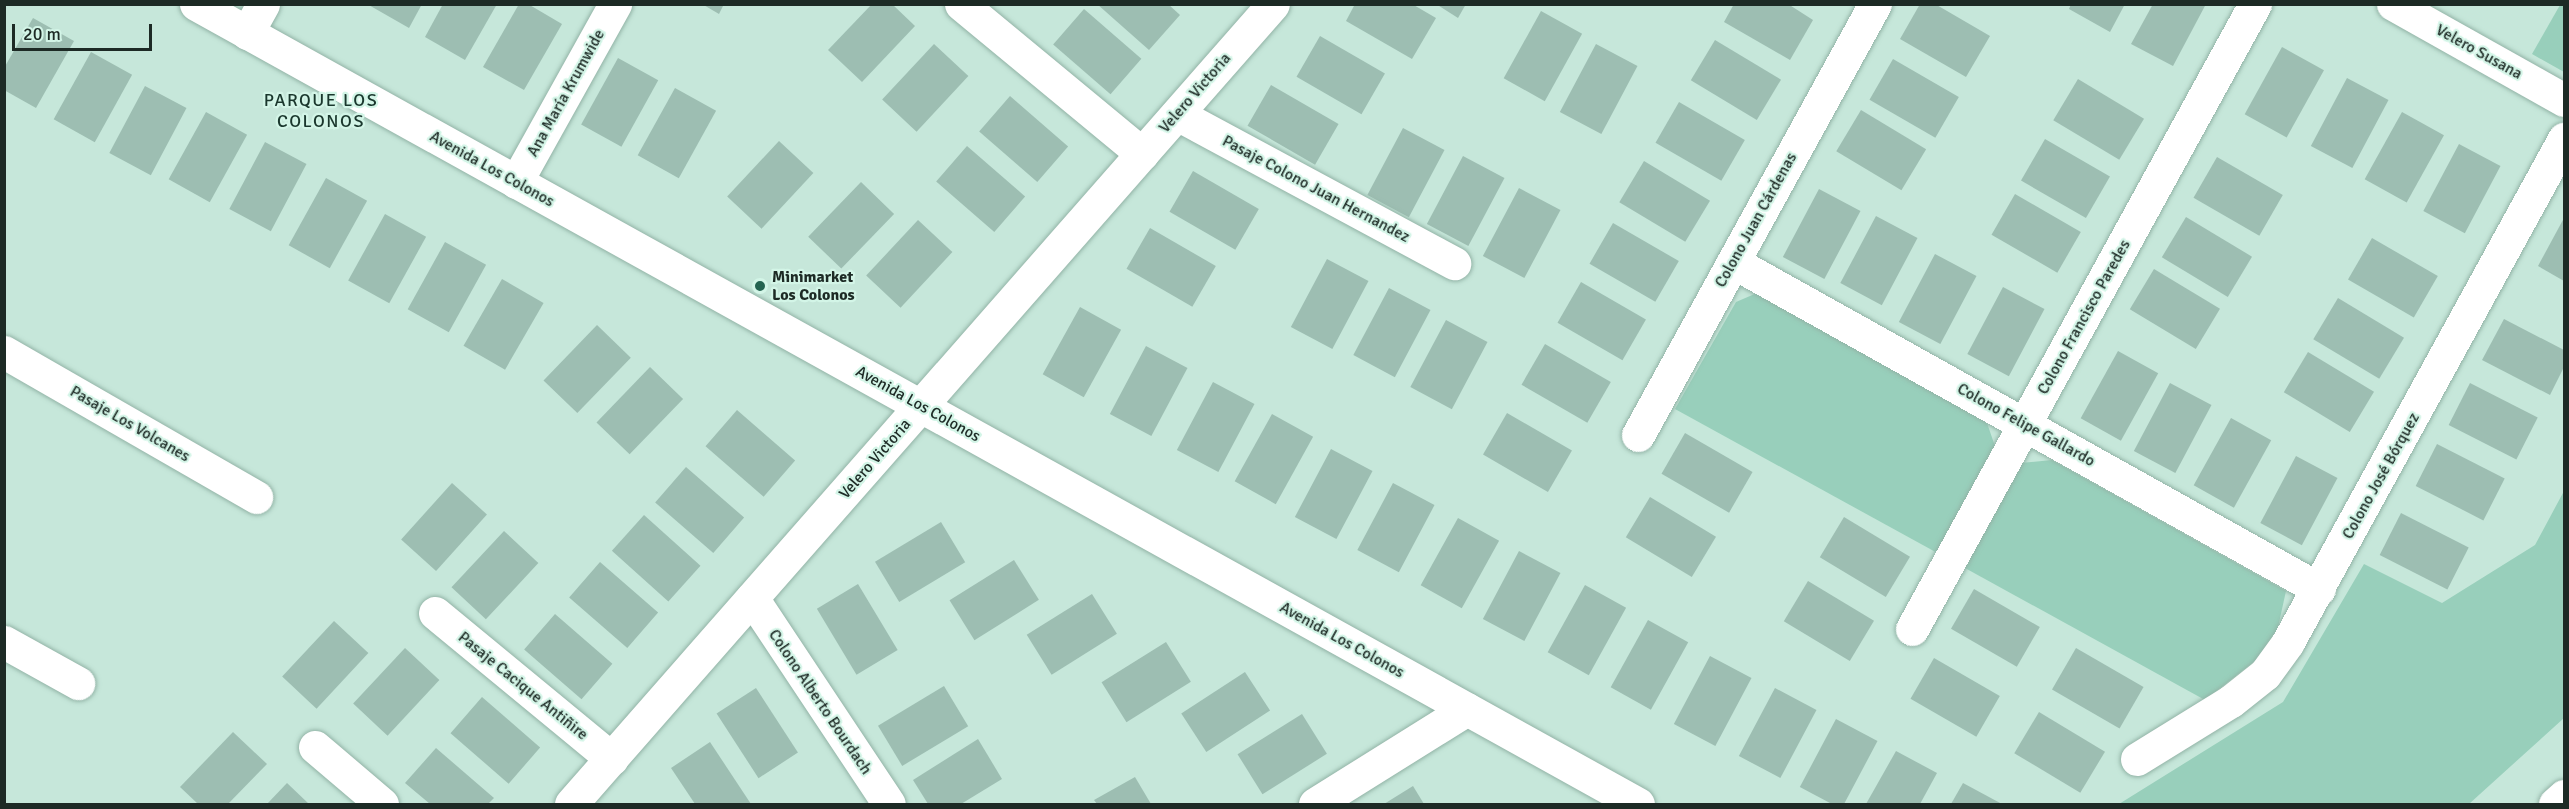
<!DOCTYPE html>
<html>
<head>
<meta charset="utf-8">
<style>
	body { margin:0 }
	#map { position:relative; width:2569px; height:809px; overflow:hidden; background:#c6e7da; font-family:Signika,sans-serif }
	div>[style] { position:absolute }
	.green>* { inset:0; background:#98cfbb }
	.building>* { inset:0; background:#9dbeb2; transform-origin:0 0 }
	.roads { filter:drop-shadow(0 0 2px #92b3a6) drop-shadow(0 0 2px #92b3a6) }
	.minor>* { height:33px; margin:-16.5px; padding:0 16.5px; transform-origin:16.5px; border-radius:16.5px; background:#fff }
	.dots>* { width:16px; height:16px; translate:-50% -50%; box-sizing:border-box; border:3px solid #d3f5e7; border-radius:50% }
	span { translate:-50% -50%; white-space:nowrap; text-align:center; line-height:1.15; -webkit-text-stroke:4.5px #d3f5e7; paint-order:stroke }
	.street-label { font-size:16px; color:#1d2a25 }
	.poi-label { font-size:16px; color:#1d2a25; font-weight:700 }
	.left { translate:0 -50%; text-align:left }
	.neighbourhood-label { font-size:18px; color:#1a372d; letter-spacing:1.5px }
	.frame { position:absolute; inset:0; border:6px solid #1d2a25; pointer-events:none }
	.scale { position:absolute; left:12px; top:24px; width:140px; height:27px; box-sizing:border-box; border:3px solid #1d2a25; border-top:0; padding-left:8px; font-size:18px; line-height:21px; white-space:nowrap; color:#1d2a25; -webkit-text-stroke:4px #d3f5e7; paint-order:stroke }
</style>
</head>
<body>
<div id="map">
	<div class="green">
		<i style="clip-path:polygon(2560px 5px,2564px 5px,2564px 72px,2532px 54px)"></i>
		<i style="clip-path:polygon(1757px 293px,1987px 423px,1997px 452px,1941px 555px,1675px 409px,1736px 302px)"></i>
		<i style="clip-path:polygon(2052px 460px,2286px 591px,2277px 632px,2260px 657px,2205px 700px,1965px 568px,2021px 463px)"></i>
		<i style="clip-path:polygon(2564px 491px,2564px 718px,2469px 804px,2119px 804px,2283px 702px,2364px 564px,2442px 603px,2535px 545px)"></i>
	</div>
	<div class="building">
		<i style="clip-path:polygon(367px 4px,422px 4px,409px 28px)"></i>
		<i style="clip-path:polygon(443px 4px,497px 4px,465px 60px,425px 37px)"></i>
		<i style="clip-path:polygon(519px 4px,528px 4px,562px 24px,524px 90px,483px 67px)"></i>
		<i style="clip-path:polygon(702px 4px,724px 4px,719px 14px)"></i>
		<i style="clip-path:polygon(872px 4px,892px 4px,915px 26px,862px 82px,828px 50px)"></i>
		<i style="clip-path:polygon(1097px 4px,1168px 4px,1180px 15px,1149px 50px)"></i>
		<i style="clip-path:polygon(1355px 4px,1412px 4px,1436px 18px,1412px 59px,1346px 21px)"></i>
		<i style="clip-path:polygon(1436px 4px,1466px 4px,1458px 18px)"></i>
		<i style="clip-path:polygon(1734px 4px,1788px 4px,1813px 20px,1790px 60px,1724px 22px)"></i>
		<i style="clip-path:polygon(1920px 4px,1935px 4px,1990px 36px,1966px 77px,1900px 39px)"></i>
		<i style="clip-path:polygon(2071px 4px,2125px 4px,2110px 32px,2069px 9px)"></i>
		<i style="clip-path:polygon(2153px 4px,2206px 4px,2173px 66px,2131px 44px)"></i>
		<i style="left:1084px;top:9px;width:76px;height:47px;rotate:41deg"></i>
		<i style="left:1541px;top:11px;width:47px;height:77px;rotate:29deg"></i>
		<i style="clip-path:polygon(33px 18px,74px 41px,36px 108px,4px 90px,4px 68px)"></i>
		<i style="left:1320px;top:36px;width:75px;height:47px;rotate:30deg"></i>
		<i style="left:1715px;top:40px;width:77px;height:47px;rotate:31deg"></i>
		<i style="left:934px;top:44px;width:47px;height:76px;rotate:43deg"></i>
		<i style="left:1596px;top:44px;width:47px;height:77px;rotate:28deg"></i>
		<i style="left:2282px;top:47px;width:48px;height:77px;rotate:29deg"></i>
		<i style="left:91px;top:52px;width:47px;height:77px;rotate:29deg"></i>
		<i style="left:618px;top:58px;width:46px;height:76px;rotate:29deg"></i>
		<i style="left:1893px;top:59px;width:76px;height:47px;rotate:30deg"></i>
		<i style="left:2347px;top:78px;width:47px;height:77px;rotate:28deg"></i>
		<i style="left:2078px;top:79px;width:77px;height:48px;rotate:31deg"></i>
		<i style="left:1271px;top:85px;width:78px;height:47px;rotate:30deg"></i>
		<i style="left:145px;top:86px;width:47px;height:76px;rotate:28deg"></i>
		<i style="left:675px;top:88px;width:47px;height:77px;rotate:29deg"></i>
		<i style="left:1010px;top:96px;width:77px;height:47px;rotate:41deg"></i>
		<i style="left:1679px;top:102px;width:76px;height:47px;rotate:30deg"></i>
		<i style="left:1861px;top:110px;width:76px;height:48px;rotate:31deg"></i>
		<i style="left:206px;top:112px;width:47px;height:77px;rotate:29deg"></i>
		<i style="left:2402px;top:112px;width:48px;height:77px;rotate:29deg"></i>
		<i style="left:1403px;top:128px;width:47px;height:76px;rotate:28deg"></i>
		<i style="left:2045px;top:139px;width:75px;height:48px;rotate:30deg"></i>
		<i style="left:779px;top:141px;width:47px;height:76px;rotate:43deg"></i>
		<i style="left:265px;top:142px;width:47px;height:76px;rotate:28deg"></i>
		<i style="left:2459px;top:144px;width:47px;height:76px;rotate:28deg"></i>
		<i style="left:967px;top:146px;width:77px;height:47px;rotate:41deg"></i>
		<i style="left:1463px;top:156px;width:47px;height:77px;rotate:28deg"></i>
		<i style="left:2217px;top:157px;width:76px;height:47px;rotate:30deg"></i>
		<i style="left:1644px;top:161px;width:77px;height:48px;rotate:31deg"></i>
		<i style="left:1193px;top:171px;width:76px;height:47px;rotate:30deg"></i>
		<i style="left:326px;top:178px;width:47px;height:77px;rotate:29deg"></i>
		<i style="left:861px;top:182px;width:46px;height:76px;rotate:44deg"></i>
		<i style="left:1519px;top:188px;width:47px;height:77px;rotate:28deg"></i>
		<i style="left:1819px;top:189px;width:47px;height:77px;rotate:28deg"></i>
		<i style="left:2015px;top:194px;width:76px;height:47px;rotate:30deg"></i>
		<i style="left:385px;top:214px;width:47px;height:76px;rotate:29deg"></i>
		<i style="left:1876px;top:216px;width:47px;height:76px;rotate:28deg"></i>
		<i style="left:2186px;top:217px;width:77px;height:47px;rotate:31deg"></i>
		<i style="clip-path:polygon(2564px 218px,2564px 281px,2538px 266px)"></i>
		<i style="left:918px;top:220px;width:47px;height:76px;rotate:43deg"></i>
		<i style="left:1613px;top:223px;width:76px;height:47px;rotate:30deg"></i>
		<i style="left:1150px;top:228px;width:76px;height:47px;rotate:30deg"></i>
		<i style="left:2372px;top:238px;width:76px;height:48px;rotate:30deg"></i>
		<i style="left:445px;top:242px;width:47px;height:77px;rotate:29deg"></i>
		<i style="left:1935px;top:254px;width:47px;height:77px;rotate:28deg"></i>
		<i style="left:1327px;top:259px;width:47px;height:77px;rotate:28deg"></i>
		<i style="left:2154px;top:269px;width:77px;height:47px;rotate:31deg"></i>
		<i style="left:502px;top:279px;width:48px;height:77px;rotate:30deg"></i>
		<i style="left:1581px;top:282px;width:75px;height:47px;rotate:30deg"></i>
		<i style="left:2003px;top:287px;width:47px;height:76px;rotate:28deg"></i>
		<i style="left:1389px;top:288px;width:47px;height:76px;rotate:28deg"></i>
		<i style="left:2338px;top:298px;width:77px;height:48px;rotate:31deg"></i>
		<i style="left:1080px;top:307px;width:47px;height:77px;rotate:29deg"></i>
		<i style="clip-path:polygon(2504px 319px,2564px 350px,2564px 367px,2550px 395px,2482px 360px)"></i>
		<i style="left:1446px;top:320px;width:47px;height:76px;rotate:28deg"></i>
		<i style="left:597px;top:325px;width:47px;height:77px;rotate:44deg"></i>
		<i style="left:1545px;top:344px;width:76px;height:47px;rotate:30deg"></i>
		<i style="left:1146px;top:346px;width:47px;height:77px;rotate:28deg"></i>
		<i style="left:2118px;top:351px;width:46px;height:77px;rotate:29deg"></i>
		<i style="left:2308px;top:352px;width:77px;height:47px;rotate:31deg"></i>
		<i style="left:650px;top:367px;width:46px;height:77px;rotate:44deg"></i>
		<i style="left:1213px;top:382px;width:47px;height:77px;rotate:28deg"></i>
		<i style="left:2170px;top:383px;width:47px;height:77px;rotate:28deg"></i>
		<i style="left:2470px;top:383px;width:76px;height:47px;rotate:27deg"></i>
		<i style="left:737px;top:410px;width:77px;height:48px;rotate:41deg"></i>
		<i style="left:1507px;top:413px;width:75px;height:48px;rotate:30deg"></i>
		<i style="left:1272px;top:414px;width:47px;height:77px;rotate:29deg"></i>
		<i style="left:2231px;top:418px;width:46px;height:77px;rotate:29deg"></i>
		<i style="left:1685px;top:433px;width:78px;height:47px;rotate:30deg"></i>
		<i style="left:2437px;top:444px;width:76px;height:47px;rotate:27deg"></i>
		<i style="left:1331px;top:449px;width:47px;height:77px;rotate:28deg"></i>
		<i style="left:2296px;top:456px;width:47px;height:76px;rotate:28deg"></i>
		<i style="left:686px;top:467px;width:77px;height:47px;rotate:41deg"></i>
		<i style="left:452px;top:483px;width:47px;height:76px;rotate:42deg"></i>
		<i style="left:1393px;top:483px;width:47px;height:76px;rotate:28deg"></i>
		<i style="left:1650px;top:497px;width:77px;height:47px;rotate:31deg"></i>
		<i style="left:2401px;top:513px;width:76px;height:47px;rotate:27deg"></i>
		<i style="left:644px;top:515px;width:76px;height:48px;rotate:42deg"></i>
		<i style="left:1844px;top:517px;width:77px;height:47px;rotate:31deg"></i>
		<i style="left:1458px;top:518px;width:47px;height:77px;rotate:29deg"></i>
		<i style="left:941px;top:522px;width:47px;height:77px;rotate:59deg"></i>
		<i style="left:504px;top:531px;width:47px;height:77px;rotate:43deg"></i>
		<i style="left:1519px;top:551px;width:47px;height:77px;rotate:28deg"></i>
		<i style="left:1014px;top:560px;width:47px;height:76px;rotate:58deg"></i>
		<i style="left:600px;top:562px;width:77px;height:47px;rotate:41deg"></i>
		<i style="left:1808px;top:581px;width:77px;height:47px;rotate:31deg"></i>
		<i style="left:858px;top:584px;width:77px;height:48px;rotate:59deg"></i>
		<i style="left:1585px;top:585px;width:47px;height:77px;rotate:29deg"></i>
		<i style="left:1974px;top:589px;width:76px;height:46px;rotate:30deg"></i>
		<i style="left:1092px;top:594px;width:47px;height:77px;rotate:58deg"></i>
		<i style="left:555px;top:614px;width:76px;height:47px;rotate:41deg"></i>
		<i style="left:1648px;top:620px;width:46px;height:77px;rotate:29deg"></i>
		<i style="left:334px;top:621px;width:47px;height:76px;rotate:43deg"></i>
		<i style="left:1166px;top:642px;width:47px;height:76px;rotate:58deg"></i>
		<i style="left:405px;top:648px;width:47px;height:76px;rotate:43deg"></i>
		<i style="left:2076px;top:648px;width:78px;height:48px;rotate:30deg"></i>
		<i style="left:1710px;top:656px;width:47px;height:77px;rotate:28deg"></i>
		<i style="left:1934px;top:658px;width:76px;height:47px;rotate:30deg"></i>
		<i style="left:1245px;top:672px;width:46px;height:76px;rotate:57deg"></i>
		<i style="left:944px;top:686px;width:47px;height:77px;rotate:59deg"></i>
		<i style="left:756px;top:688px;width:77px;height:47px;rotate:57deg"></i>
		<i style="left:1775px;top:688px;width:47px;height:77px;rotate:28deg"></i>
		<i style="left:482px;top:697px;width:77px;height:48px;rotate:41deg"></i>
		<i style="left:2039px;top:712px;width:77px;height:48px;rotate:31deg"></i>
		<i style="left:1302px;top:714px;width:47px;height:76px;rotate:58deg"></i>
		<i style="left:1836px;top:719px;width:47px;height:77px;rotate:28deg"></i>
		<i style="clip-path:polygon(233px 732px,267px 764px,228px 804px,198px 804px,180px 787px)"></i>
		<i style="clip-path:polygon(978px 739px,1002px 779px,961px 804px,928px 804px,913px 780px)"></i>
		<i style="clip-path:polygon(710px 742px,751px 804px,695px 804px,671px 768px)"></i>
		<i style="clip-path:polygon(436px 748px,494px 798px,488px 804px,430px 804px,405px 783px)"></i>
		<i style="clip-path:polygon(1896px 751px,1937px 773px,1920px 804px,1866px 804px)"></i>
		<i style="clip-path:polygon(1135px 777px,1151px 804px,1097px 804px,1094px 800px)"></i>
		<i style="clip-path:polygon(287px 783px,309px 804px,267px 804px)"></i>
		<i style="clip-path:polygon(1963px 783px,2002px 804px,1951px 804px)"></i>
		<i style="clip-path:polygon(1413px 786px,1424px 804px,1384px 804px)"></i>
	</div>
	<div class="roads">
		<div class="minor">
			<i style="left:196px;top:4px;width:1649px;rotate:29.02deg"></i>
			<i style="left:961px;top:4px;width:235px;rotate:39.6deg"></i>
			<i style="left:2393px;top:4px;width:196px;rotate:29.3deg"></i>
			<i style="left:247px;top:33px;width:33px;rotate:-61deg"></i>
			<i style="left:1177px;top:114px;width:315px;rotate:28.3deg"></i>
			<i style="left:516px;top:182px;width:204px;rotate:-60.9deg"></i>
			<i style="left:1733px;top:262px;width:671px;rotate:29.16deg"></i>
			<i style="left:4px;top:352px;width:291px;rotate:29.9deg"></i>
			<i style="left:1638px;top:435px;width:492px;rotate:-61.2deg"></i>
			<i style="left:752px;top:598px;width:247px;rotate:56.4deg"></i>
			<i style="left:435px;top:613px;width:229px;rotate:39.5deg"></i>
			<i style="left:1912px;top:629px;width:713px;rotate:-61.24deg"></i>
			<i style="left:4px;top:642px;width:85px;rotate:29deg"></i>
			<i style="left:315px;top:747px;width:88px;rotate:40.4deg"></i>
			<i style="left:2137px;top:759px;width:110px;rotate:-31.7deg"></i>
			<i style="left:2231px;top:701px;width:43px;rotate:-38.5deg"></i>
			<i style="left:2265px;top:674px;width:39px;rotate:-54deg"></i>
			<i style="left:2288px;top:642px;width:574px;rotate:-61.25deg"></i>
			<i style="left:571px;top:804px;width:1064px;rotate:-48.73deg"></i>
			<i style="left:1315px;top:804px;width:179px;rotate:-32deg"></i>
			<i style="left:2555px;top:804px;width:12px;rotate:-42deg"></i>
		</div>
	</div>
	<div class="dots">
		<i style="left:760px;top:286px;background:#246350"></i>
	</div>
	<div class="street-label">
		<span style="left:2479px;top:52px;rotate:29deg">Velero Susana</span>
		<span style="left:566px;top:93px;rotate:-61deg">Ana María Krumwide</span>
		<span style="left:1195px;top:93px;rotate:-49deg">Velero Victoria</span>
		<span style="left:492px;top:169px;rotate:29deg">Avenida Los Colonos</span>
		<span style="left:1316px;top:189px;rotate:28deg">Pasaje Colono Juan Hernandez</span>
		<span style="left:1756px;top:220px;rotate:-61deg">Colono Juan Cárdenas</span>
		<span style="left:2084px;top:317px;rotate:-61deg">Colono Francisco Paredes</span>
		<span style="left:918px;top:404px;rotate:29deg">Avenida Los Colonos</span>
		<span style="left:130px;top:424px;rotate:30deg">Pasaje Los Volcanes</span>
		<span style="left:2026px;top:425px;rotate:29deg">Colono Felipe Gallardo</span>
		<span style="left:875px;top:459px;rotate:-49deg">Velero Victoria</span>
		<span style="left:2381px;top:476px;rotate:-61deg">Colono José Bórquez</span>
		<span style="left:1342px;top:640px;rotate:29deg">Avenida Los Colonos</span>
		<span style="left:523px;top:686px;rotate:39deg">Pasaje Cacique Antiñire</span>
		<span style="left:820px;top:702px;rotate:56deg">Colono Alberto Bourdach</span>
	</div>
	<div class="poi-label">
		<span class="left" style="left:772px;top:286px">Minimarket<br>Los Colonos</span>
	</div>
	<div class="neighbourhood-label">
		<span style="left:321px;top:111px">PARQUE LOS<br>COLONOS</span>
	</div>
	<div class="frame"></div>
	<div class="scale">20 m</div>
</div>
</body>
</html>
